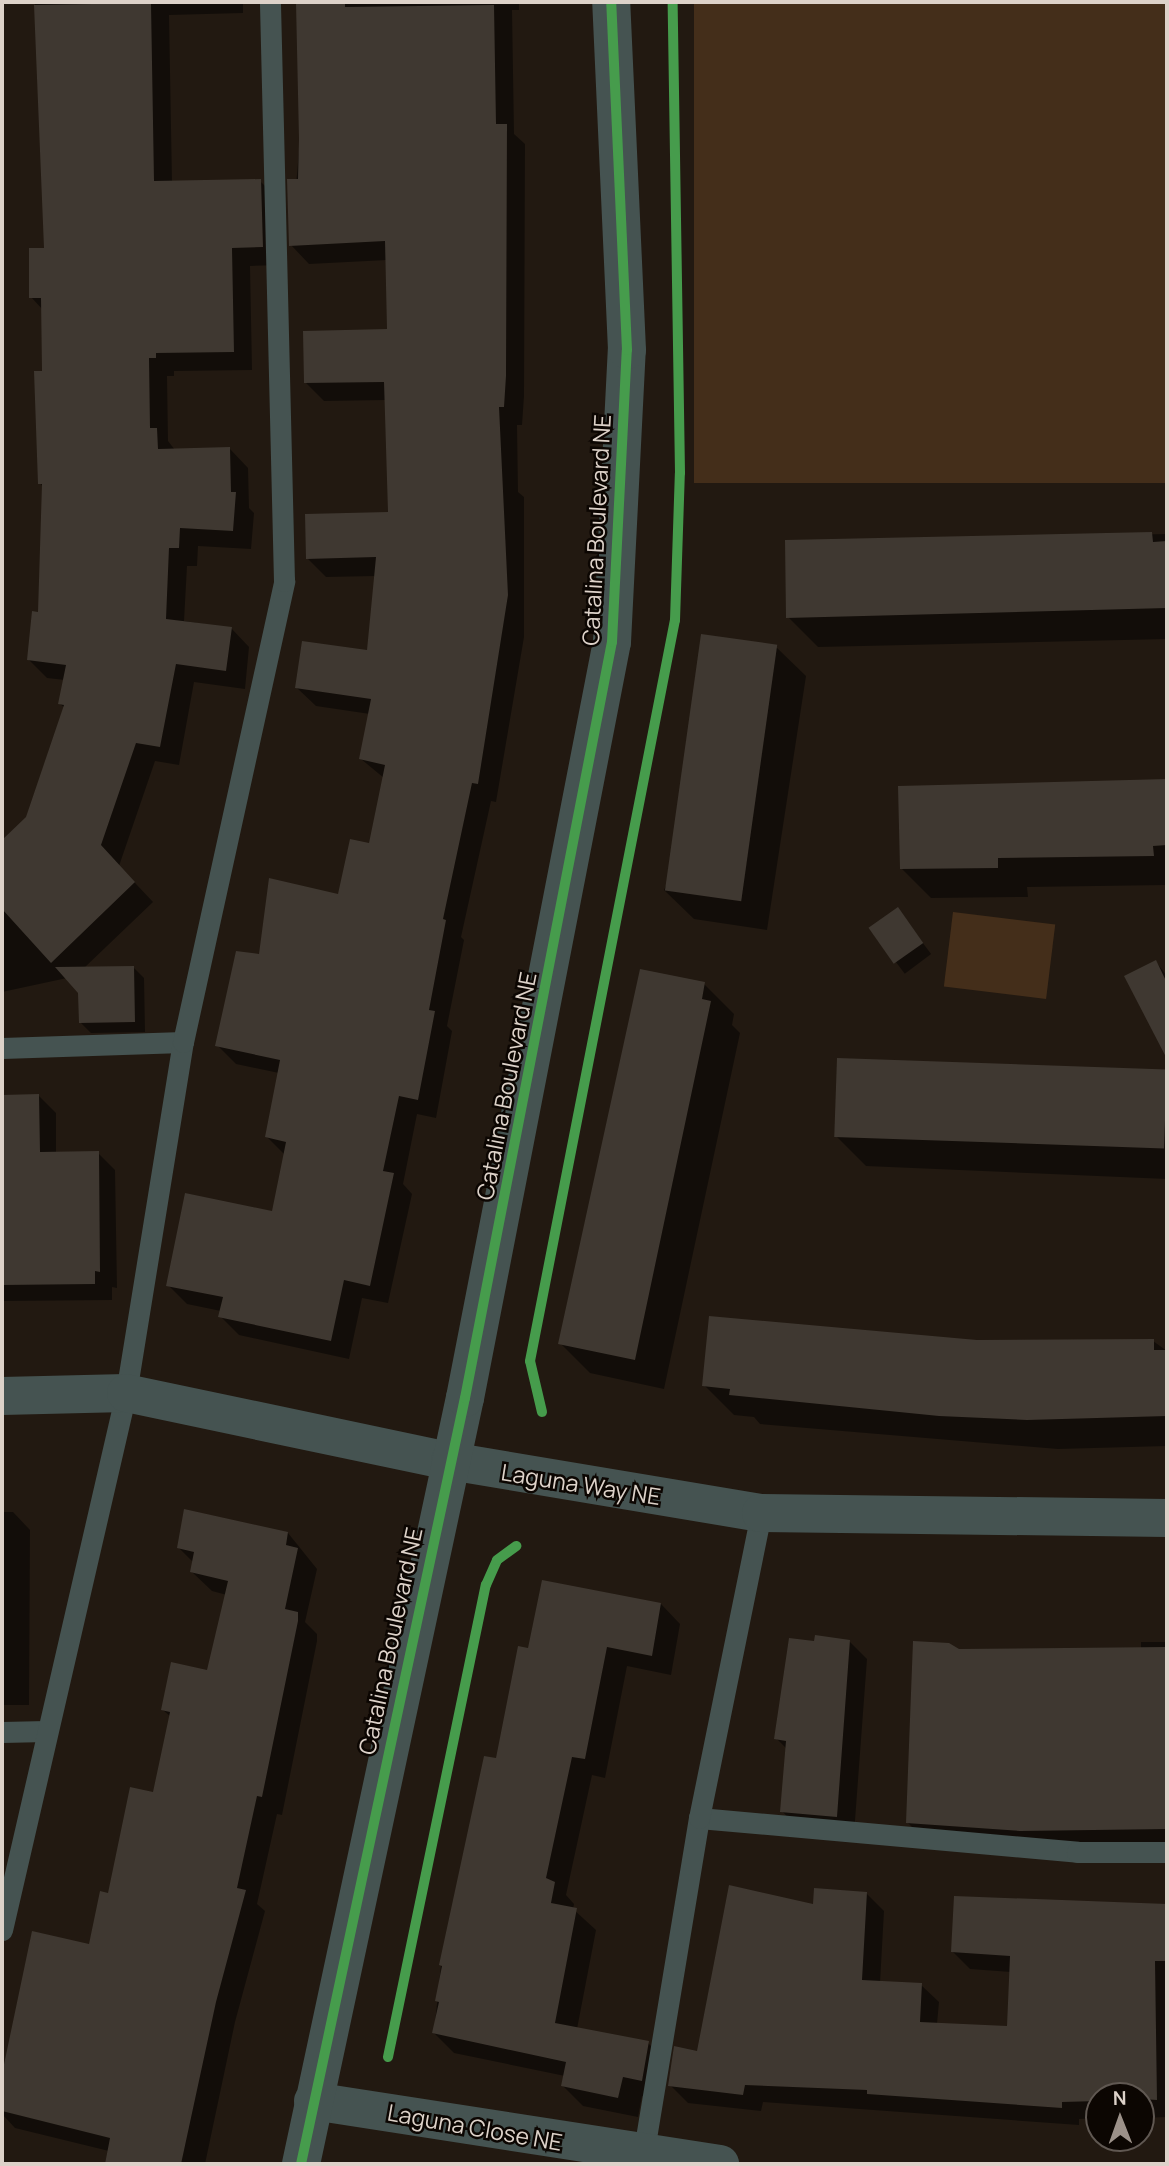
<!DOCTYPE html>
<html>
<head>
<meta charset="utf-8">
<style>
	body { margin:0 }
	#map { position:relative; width:1169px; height:2166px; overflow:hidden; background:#221911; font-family:Manrope,sans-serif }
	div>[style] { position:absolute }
	.green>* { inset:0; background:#442e1a; transform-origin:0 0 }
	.shadow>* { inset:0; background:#0007; transform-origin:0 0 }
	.building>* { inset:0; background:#3f3831; transform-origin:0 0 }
	.service>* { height:21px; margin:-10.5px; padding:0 10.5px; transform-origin:10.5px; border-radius:10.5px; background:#455351 }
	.minor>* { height:38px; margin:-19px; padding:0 19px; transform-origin:19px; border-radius:19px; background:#455351 }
	.tertiary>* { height:38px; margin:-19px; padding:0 19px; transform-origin:19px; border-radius:19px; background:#455351 }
	.cycleway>* { height:10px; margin:-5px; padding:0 5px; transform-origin:5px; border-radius:5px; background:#469c4c }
	span { translate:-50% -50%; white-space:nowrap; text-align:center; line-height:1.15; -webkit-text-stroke:5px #0c0602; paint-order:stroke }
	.street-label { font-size:23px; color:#ddd2c9 }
	.frame { position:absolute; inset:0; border:4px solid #ddd2c9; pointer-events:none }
	.north { position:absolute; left:1085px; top:2082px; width:70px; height:70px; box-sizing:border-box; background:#0c0602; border:2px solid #605852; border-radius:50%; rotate:359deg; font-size:19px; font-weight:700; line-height:28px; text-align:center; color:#ddd2c9 }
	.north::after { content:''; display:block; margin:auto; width:24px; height:32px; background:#9c9189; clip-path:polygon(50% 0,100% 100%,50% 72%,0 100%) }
</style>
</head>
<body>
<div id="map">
	<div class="green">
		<i style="left:694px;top:2px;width:473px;height:481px"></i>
		<i style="left:953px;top:912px;width:103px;height:75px;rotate:7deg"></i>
	</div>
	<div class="shadow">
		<i style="clip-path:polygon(35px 2px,243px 2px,243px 13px,169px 15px,172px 183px,260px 181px,279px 200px,281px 265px,250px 266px,252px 370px,174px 371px,174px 376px,167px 376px,168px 441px,175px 450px,230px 449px,248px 468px,249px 508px,254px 513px,251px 549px,198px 546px,197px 566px,187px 566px,184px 621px,231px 628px,249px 647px,245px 689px,194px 682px,179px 765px,155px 761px,119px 866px,153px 902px,84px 968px,134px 968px,144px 978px,145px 1032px,91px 1033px,81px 1023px,80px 992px,67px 978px,2px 992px,2px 843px,28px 818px,65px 708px,60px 704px,65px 680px,47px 678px,29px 660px,40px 614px,43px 487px,40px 483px,43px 310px,31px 297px,45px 250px)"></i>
		<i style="clip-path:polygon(298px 2px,519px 2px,519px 10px,512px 10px,514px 134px,525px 144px,524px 396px,522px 425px,517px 425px,518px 492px,524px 497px,524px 637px,496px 802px,491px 801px,461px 937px,464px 940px,447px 1026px,452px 1031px,436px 1118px,417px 1114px,403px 1184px,412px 1194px,388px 1303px,362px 1298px,349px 1359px,239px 1335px,220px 1316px,221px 1311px,187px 1304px,168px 1285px,273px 1213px,285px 1155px,267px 1137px,279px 1073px,236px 1064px,217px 1045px,260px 956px,340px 896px,370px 845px,384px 778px,361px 759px,370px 714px,316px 706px,297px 688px,369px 652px,376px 576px,326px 577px,308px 559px,389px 514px,386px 400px,324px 401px,306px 383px,389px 331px,387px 260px,309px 264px,291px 245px,300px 139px)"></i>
		<i style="clip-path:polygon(1167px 534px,1167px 639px,818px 647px,788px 617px,786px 542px)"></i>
		<i style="clip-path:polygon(776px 647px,806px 676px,767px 930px,694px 919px,664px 890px)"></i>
		<i style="clip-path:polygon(1167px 781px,1167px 885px,1027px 887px,1028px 897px,931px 898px,902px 869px,900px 788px)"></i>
		<i style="left:898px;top:910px;width:55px;height:33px;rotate:53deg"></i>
		<i style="clip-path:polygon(1156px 962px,1167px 976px,1167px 1019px,1156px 1025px)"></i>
		<i style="clip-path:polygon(704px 984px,734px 1014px,732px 1025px,740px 1033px,664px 1389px,590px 1373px,560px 1343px)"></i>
		<i style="clip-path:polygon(839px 1059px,1167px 1073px,1167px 1179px,866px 1166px,836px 1136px)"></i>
		<i style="clip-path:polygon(2px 1096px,39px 1096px,56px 1113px,56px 1154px,98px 1153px,115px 1170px,117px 1288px,112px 1287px,112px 1300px,2px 1301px)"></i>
		<i style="clip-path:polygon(1153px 1341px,1167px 1351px,1167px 1446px,1058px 1449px,760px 1424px,754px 1417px,734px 1415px,704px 1385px,977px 1342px)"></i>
		<i style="clip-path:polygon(2px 1512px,13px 1512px,30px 1530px,29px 1705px,2px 1705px)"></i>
		<i style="clip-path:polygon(288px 1533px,317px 1569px,305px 1622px,317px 1634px,317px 1641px,282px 1815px,277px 1814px,257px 1904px,265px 1911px,235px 2022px,205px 2164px,106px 2164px,109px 2151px,15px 2128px,2px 2114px,2px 2078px,21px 1989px,90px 1946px,154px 1794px,171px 1717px,163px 1710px,209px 1672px,227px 1595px,212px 1591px,192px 1572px,194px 1563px,179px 1548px)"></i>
		<i style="clip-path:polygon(661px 1604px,680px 1624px,671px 1675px,627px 1666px,605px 1778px,592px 1775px,566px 1895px,574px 1904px,573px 1909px,596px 1930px,577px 2029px,648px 2043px,668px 2063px,662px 2100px,642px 2096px,638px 2117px,583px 2106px,563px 2086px,565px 2076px,454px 2053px,434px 2033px,441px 1965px,529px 1651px)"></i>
		<i style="clip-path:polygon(849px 1641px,867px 1659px,854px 1834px,799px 1829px,782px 1811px,787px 1749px,776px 1738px)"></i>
		<i style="clip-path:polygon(1141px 1642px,1167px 1642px,1167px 1848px,925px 1840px,908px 1823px,958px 1651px,1141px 1648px)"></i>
		<i style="clip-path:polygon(866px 1893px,884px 1911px,880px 1983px,921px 1985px,939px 2002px,937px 2024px,1008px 2027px,1011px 1972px,970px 1969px,953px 1952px,1132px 1907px,1167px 1906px,1167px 2117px,1141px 2118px,1141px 2096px,1099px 2096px,1099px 2118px,1079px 2119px,1079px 2125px,763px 2102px,761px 2111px,688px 2103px,670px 2085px,815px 1906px)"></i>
	</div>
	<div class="building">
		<i style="clip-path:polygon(345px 2px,345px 7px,494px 5px,496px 124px,507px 124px,506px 376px,504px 407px,499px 407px,508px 595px,478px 784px,472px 783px,443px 919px,446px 920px,429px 1010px,435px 1011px,418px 1100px,399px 1096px,383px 1171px,394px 1173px,370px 1286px,344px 1280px,331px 1341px,218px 1317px,223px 1297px,166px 1286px,185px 1193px,272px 1211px,286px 1142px,265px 1137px,280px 1060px,215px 1046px,236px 951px,259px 954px,269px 878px,338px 894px,350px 839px,369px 843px,385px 765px,359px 759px,371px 699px,295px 688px,302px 641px,367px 650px,376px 557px,306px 559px,305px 514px,388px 512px,384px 382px,304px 383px,303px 331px,387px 329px,385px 241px,289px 246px,287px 179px,298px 179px,299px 139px,296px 3px)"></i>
		<i style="clip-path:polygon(151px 3px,154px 181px,261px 179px,263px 247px,232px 248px,234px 352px,156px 353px,156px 358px,149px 358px,150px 428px,157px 428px,158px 449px,230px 447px,231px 492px,236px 492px,233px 531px,180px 528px,179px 548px,169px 548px,166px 619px,232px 627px,226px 671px,176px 664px,160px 747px,136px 743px,101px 845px,135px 882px,51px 963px,2px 909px,2px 840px,26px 817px,64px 705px,58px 704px,66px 665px,27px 660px,32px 611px,38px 612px,42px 484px,38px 484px,34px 371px,42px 371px,41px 298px,29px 298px,29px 248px,44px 248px,34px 5px)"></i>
		<i style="clip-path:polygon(1152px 532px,1153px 542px,1167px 541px,1167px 608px,786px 618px,785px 540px)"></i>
		<i style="left:701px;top:634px;width:77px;height:259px;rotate:8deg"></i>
		<i style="clip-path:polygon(1167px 779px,1167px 845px,1153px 846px,1154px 856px,998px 858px,998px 868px,900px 869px,898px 786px)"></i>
		<i style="left:898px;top:907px;width:44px;height:36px;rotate:55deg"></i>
		<i style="clip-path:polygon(1156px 960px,1167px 983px,1167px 1059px,1124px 976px)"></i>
		<i style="clip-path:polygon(134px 966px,135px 1022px,79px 1023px,78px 993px,55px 967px)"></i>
		<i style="clip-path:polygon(640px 969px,705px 982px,702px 999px,711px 1001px,635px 1360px,558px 1344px)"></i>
		<i style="left:837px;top:1058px;width:330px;height:79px;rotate:2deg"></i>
		<i style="clip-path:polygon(39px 1094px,40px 1152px,99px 1151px,100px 1272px,95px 1271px,95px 1284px,2px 1285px,2px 1095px)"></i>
		<i style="clip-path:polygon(709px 1316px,977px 1340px,1154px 1339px,1154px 1350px,1167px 1350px,1167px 1416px,1027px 1420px,939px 1416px,729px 1395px,730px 1389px,702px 1386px)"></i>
		<i style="clip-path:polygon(184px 1509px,288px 1532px,286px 1545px,298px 1548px,285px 1609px,298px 1612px,298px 1621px,262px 1797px,257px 1796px,237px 1888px,246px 1890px,216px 2002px,181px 2164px,105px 2164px,110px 2138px,2px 2111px,2px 2074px,32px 1931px,89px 1944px,100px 1891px,108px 1893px,130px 1787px,153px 1792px,170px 1712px,161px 1710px,171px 1662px,207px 1670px,228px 1581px,190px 1572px,194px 1552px,177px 1548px)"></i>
		<i style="clip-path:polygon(542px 1580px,661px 1603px,652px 1656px,607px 1647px,585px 1759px,572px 1757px,546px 1878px,555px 1882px,551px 1903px,577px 1908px,555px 2023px,649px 2041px,642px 2081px,623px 2077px,618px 2098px,561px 2086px,566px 2062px,432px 2033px,439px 2002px,435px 2001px,442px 1966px,439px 1965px,484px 1756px,496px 1758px,518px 1646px,528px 1648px)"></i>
		<i style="clip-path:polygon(815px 1635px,850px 1640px,837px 1817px,780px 1812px,786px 1741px,774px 1739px,789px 1638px,814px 1641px)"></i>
		<i style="clip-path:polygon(913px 1641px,949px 1643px,959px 1649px,1167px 1647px,1167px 1829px,1020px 1831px,906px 1823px)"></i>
		<i style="clip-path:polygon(729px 1885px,813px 1904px,814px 1888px,867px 1892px,862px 1980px,922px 1983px,920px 2022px,1007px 2026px,1010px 1956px,951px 1952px,954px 1896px,1167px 1904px,1167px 1961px,1155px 1961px,1157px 2100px,1099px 2096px,1099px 2101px,1062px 2102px,1062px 2108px,867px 2094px,867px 2090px,745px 2085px,743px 2095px,668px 2086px,674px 2046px,697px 2051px)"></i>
	</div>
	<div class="service">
		<i style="left:2px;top:1048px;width:181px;rotate:-1.9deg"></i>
		<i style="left:2px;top:1732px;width:44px;rotate:-1.3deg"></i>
		<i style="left:699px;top:1818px;width:380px;rotate:5.1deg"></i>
		<i style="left:1077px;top:1852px;width:90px"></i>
		<i style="left:2px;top:1930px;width:551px;rotate:-77deg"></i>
		<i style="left:126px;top:1393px;width:356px;rotate:-80.8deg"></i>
		<i style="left:183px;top:1042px;width:472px;rotate:-77.6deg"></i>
		<i style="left:284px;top:581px;width:579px;rotate:-91.39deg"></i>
		<i style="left:642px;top:2162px;width:349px;rotate:-80.6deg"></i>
		<i style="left:699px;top:1818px;width:311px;rotate:-78.5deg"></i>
	</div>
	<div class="minor">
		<i style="left:313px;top:2101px;width:412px;rotate:8.8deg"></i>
	</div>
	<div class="tertiary">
		<i style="left:2px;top:1396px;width:124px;rotate:-1.4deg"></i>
		<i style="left:126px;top:1393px;width:331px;rotate:11.9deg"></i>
		<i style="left:450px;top:1461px;width:315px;rotate:9.5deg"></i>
		<i style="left:761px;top:1513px;width:406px;rotate:0.7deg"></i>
		<i style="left:301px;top:2164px;width:783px;rotate:-77.92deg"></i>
		<i style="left:465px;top:1398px;width:770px;rotate:-79deg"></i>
		<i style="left:612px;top:642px;width:292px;rotate:-87.1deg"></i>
		<i style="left:627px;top:350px;width:348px;rotate:-92.6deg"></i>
	</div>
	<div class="cycleway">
		<i style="left:542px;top:1412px;width:52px;rotate:-103.2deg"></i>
		<i style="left:530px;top:1361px;width:755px;rotate:-78.93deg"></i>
		<i style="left:675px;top:620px;width:147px;rotate:-88.1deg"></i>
		<i style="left:680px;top:473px;width:471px;rotate:-90.9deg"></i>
		<i style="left:388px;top:2057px;width:482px;rotate:-78.3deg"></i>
		<i style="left:486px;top:1585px;width:27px;rotate:-66deg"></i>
		<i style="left:497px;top:1560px;width:24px;rotate:-36deg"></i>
		<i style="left:301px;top:2164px;width:783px;rotate:-77.92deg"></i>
		<i style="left:465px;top:1398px;width:770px;rotate:-79deg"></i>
		<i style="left:612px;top:642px;width:292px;rotate:-87.1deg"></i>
		<i style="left:627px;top:350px;width:348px;rotate:-92.6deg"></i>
	</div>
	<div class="street-label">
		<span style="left:596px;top:530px;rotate:-87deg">Catalina Boulevard NE</span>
		<span style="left:506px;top:1086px;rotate:-79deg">Catalina Boulevard NE</span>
		<span style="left:581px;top:1484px;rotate:9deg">Laguna Way NE</span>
		<span style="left:390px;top:1641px;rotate:-78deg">Catalina Boulevard NE</span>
		<span style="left:475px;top:2127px;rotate:10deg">Laguna Close NE</span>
	</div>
	<div class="frame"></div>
	<div class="north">N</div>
</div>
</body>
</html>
